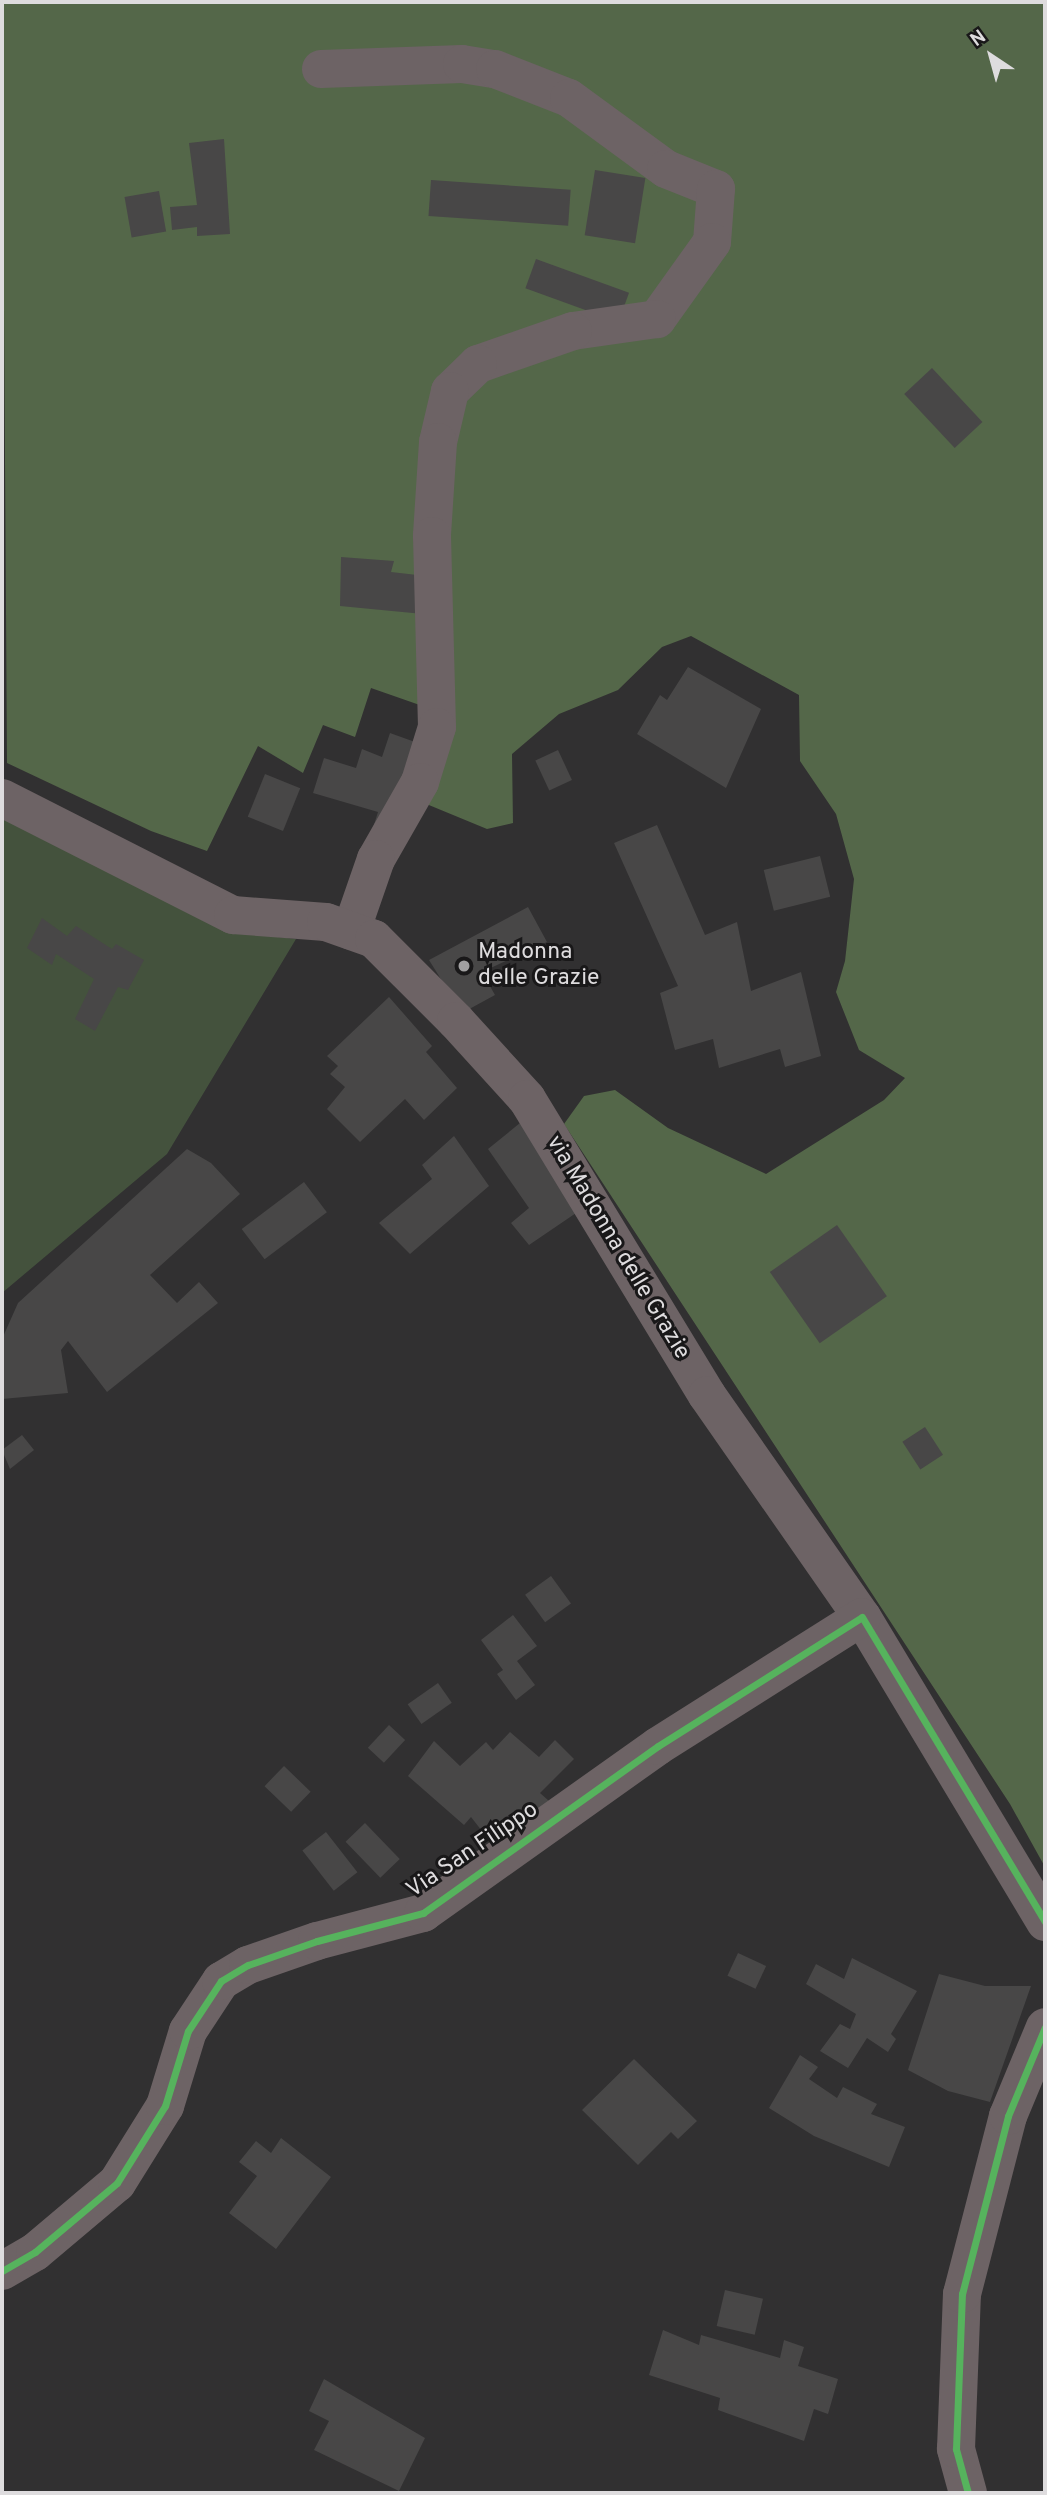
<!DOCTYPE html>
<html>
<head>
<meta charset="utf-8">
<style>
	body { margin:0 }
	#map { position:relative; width:1047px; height:2495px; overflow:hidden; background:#313031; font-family:Overpass,sans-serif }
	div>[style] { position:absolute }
	.green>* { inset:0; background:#44523d }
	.forest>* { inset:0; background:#546749 }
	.building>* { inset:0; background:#484747; transform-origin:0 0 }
	.minor>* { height:38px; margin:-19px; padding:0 19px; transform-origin:19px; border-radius:19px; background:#6d6365 }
	.cycleway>* { height:7px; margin:-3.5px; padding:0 3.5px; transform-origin:3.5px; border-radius:3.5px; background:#56b35d }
	.dots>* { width:19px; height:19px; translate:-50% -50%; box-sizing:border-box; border:4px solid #191819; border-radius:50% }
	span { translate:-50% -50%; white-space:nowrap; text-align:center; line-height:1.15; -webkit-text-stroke:6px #191819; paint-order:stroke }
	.poi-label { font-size:23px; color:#dedcde }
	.left { translate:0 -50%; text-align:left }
	.street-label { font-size:23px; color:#dedcde }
	.frame { position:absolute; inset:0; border:4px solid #dedcde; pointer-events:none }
	.north { position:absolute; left:956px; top:21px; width:70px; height:70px; -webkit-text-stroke:5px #191819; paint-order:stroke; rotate:324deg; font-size:19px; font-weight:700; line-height:28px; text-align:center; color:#dedcde }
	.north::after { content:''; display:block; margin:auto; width:24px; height:32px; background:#dedcde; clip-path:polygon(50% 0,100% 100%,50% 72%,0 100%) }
</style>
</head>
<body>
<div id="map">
	<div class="green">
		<i style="clip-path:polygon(2px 814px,230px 932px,296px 939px,167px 1154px,2px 1293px)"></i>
	</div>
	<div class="forest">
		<i style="clip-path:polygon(2px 2px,1045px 2px,1045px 1867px,1010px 1804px,564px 1124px,584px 1096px,615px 1090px,668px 1128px,766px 1174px,884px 1100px,905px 1078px,859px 1050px,836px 992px,845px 961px,854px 879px,836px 814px,800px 761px,799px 695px,691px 636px,662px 647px,618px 690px,559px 714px,512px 754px,513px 823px,487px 829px,424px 803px,454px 717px,371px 688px,355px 737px,323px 725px,303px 773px,258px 746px,207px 851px,151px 831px,7px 763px)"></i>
	</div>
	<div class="building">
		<i style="clip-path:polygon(224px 139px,230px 234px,197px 236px,197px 227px,172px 230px,170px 207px,197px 205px,189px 143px)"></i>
		<i style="left:595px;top:170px;width:51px;height:66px;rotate:9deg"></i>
		<i style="left:431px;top:180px;width:140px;height:36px;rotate:4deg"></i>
		<i style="left:159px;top:191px;width:41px;height:35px;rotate:80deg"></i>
		<i style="left:536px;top:259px;width:99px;height:31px;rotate:20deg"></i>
		<i style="left:932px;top:368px;width:74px;height:38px;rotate:47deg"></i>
		<i style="clip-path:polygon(341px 557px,394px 561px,391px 572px,426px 576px,423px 614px,340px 606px)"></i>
		<i style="clip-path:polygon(688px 667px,761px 709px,726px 788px,637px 734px,660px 695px,667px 700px)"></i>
		<i style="clip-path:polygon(390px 733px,415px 742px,410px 765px,371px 834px,378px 812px,313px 793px,324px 758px,356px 768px,362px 749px,382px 757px)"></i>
		<i style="left:558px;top:750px;width:33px;height:25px;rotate:65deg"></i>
		<i style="left:265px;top:774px;width:38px;height:46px;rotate:22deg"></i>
		<i style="clip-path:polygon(657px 825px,705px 935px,737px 922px,751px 991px,801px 972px,821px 1056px,785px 1067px,780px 1049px,719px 1068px,713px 1039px,675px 1050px,660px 993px,678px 986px,614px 843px)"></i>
		<i style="left:820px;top:856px;width:42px;height:58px;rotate:76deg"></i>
		<i style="clip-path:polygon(528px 907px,547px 942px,482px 972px,495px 995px,462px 1013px,429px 960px)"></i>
		<i style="clip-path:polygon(42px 918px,67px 936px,76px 926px,112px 949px,116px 944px,144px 960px,128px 990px,118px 987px,95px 1031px,75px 1019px,94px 979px,56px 954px,52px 965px,27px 948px)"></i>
		<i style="clip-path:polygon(389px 997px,432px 1046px,426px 1052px,457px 1088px,424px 1120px,405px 1099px,360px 1142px,327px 1109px,345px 1087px,330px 1074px,338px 1066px,327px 1056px)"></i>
		<i style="clip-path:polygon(520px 1123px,579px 1211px,529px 1245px,511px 1223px,529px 1208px,488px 1149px)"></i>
		<i style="clip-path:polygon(454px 1136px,489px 1186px,410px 1254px,379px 1223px,432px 1179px,422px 1165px)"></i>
		<i style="clip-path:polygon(187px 1149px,211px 1163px,240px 1194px,150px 1275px,177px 1303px,199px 1282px,218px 1303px,107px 1392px,68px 1341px,61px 1350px,68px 1393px,2px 1399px,2px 1339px,18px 1303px)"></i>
		<i style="left:304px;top:1182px;width:38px;height:78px;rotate:53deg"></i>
		<i style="left:837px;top:1225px;width:87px;height:82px;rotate:55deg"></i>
		<i style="left:925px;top:1427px;width:33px;height:27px;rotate:57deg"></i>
		<i style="clip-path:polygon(22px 1435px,34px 1450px,10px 1469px,2px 1450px)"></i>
		<i style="left:551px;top:1576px;width:34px;height:32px;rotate:54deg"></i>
		<i style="clip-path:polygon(513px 1615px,537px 1646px,517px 1661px,535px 1685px,516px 1700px,497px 1674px,503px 1670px,481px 1640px)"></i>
		<i style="left:438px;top:1683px;width:24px;height:37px;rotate:55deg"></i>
		<i style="left:389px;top:1725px;width:22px;height:31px;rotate:43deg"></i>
		<i style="clip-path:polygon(510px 1732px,539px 1757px,555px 1740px,574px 1759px,540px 1793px,549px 1801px,496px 1849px,471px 1817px,464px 1825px,408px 1776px,434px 1741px,460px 1766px,486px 1742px,493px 1750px)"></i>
		<i style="left:284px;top:1766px;width:37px;height:28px;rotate:44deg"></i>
		<i style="left:365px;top:1823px;width:50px;height:27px;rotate:46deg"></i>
		<i style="left:326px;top:1832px;width:51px;height:30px;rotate:52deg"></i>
		<i style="left:738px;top:1953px;width:31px;height:25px;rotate:25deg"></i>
		<i style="clip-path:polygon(852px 1958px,917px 1991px,891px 2034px,896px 2039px,888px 2052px,867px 2038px,848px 2068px,820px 2051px,840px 2024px,850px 2029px,856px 2014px,806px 1984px,816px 1964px,844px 1979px)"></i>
		<i style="clip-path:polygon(939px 1974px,985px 1986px,1031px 1986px,990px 2102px,948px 2091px,908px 2070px)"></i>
		<i style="clip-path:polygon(800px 2055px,818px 2067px,809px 2079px,837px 2098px,843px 2087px,877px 2104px,871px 2114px,905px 2127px,889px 2167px,814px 2136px,769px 2108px)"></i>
		<i style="clip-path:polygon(634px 2059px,697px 2121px,678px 2139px,671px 2132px,638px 2165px,582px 2110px)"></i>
		<i style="clip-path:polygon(281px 2138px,331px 2177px,276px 2249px,229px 2213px,257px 2176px,239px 2162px,256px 2141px,271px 2153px)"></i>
		<i style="left:725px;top:2290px;width:39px;height:37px;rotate:13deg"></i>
		<i style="clip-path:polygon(663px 2330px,699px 2345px,701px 2335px,780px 2358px,784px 2340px,804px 2347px,798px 2366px,838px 2379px,828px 2414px,814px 2409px,804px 2441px,718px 2410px,720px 2398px,649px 2375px)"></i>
		<i style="clip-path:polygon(324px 2379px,425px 2438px,399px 2491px,314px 2450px,329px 2421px,309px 2411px)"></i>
	</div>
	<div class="minor">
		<i style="left:321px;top:69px;width:141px;rotate:-2deg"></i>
		<i style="left:462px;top:64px;width:33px;rotate:9deg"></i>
		<i style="left:495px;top:69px;width:79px;rotate:21.4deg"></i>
		<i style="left:569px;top:98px;width:120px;rotate:36.2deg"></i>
		<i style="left:666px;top:169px;width:54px;rotate:21.8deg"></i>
		<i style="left:716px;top:189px;width:53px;rotate:94.3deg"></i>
		<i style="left:712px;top:242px;width:95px;rotate:125.5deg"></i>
		<i style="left:657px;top:319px;width:85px;rotate:171.9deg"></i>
		<i style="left:573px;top:331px;width:101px;rotate:160.8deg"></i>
		<i style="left:478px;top:364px;width:39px;rotate:136deg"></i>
		<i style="left:450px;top:391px;width:52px;rotate:103.2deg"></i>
		<i style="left:438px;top:442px;width:94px;rotate:93.7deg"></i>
		<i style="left:432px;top:536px;width:191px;rotate:88.5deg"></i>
		<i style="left:437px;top:727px;width:58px;rotate:107.2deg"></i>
		<i style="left:420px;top:782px;width:89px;rotate:119.7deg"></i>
		<i style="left:376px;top:859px;width:76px;rotate:109.1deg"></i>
		<i style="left:2px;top:798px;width:259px;rotate:26.9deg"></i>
		<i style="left:233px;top:915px;width:93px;rotate:4.3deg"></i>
		<i style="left:326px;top:922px;width:51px;rotate:19.5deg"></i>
		<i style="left:374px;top:939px;width:116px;rotate:45deg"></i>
		<i style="left:456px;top:1021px;width:105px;rotate:47.7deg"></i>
		<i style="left:527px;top:1099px;width:346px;rotate:58.7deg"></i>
		<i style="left:707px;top:1395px;width:271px;rotate:55.1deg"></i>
		<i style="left:862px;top:1617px;width:356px;rotate:59deg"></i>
		<i style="left:2px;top:2271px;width:38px;rotate:-30deg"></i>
		<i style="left:35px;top:2252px;width:107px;rotate:-40.1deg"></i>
		<i style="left:117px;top:2183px;width:91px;rotate:-58.1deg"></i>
		<i style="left:165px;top:2106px;width:78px;rotate:-73deg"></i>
		<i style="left:188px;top:2031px;width:60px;rotate:-56.6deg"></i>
		<i style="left:221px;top:1981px;width:31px;rotate:-31deg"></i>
		<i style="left:248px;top:1965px;width:73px;rotate:-19.2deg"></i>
		<i style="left:317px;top:1941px;width:110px;rotate:-14.8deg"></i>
		<i style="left:423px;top:1913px;width:288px;rotate:-35.4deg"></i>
		<i style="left:658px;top:1746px;width:241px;rotate:-32.3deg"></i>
		<i style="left:968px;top:2493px;width:46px;rotate:-105.3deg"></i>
		<i style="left:956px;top:2449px;width:155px;rotate:-87.8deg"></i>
		<i style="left:962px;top:2294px;width:184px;rotate:-75.5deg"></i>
		<i style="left:1008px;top:2116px;width:96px;rotate:-67.4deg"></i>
	</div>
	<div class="cycleway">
		<i style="left:2px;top:2271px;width:38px;rotate:-30deg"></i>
		<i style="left:35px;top:2252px;width:107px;rotate:-40.1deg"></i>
		<i style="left:117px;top:2183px;width:91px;rotate:-58.1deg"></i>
		<i style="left:165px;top:2106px;width:78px;rotate:-73deg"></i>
		<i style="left:188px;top:2031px;width:60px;rotate:-56.6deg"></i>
		<i style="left:221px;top:1981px;width:31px;rotate:-31deg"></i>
		<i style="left:248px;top:1965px;width:73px;rotate:-19.2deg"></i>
		<i style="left:317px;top:1941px;width:110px;rotate:-14.8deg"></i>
		<i style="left:423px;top:1913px;width:288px;rotate:-35.4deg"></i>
		<i style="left:658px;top:1746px;width:241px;rotate:-32.3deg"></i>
		<i style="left:862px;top:1617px;width:356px;rotate:59deg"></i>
		<i style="left:968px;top:2493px;width:46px;rotate:-105.3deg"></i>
		<i style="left:956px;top:2449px;width:155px;rotate:-87.8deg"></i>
		<i style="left:962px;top:2294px;width:184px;rotate:-75.5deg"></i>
		<i style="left:1008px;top:2116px;width:96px;rotate:-67.4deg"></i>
	</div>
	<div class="dots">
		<i style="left:464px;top:966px;background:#a1a0a1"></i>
	</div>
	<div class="poi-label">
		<span class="left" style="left:478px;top:966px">Madonna<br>delle Grazie</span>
	</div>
	<div class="street-label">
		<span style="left:617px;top:1248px;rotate:59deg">via Madonna delle Grazie</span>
		<span style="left:473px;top:1851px;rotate:-34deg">Via San Filippo</span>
	</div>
	<div class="frame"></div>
	<div class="north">N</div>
</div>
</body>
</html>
